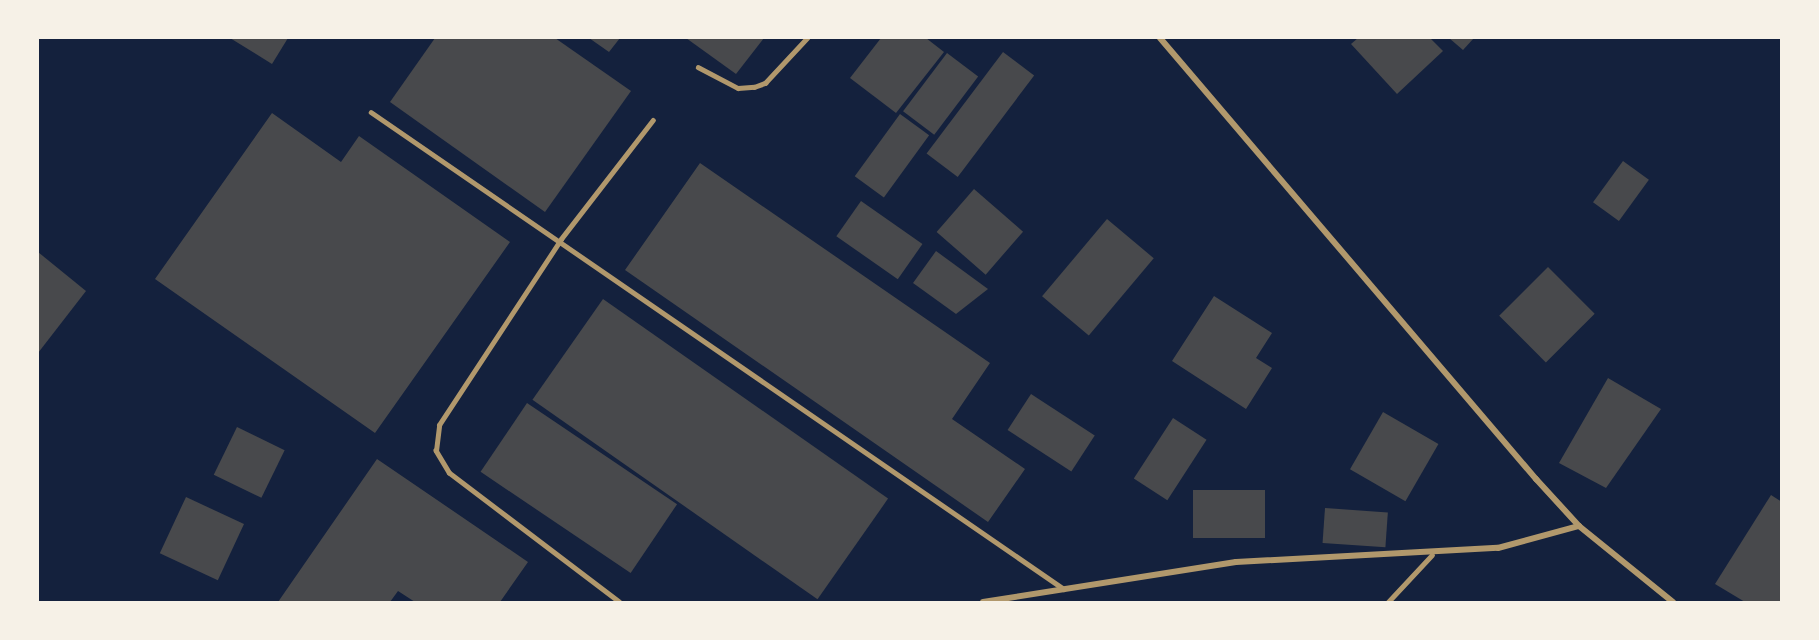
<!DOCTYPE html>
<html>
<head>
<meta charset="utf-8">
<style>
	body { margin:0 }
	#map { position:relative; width:1819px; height:640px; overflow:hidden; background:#14213d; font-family:"Roboto Condensed",sans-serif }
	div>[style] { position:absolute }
	.building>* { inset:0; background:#48494c; transform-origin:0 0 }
	.service>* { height:4.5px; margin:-2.25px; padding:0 2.25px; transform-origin:2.25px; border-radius:2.25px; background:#b1986c }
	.minor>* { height:6px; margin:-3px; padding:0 3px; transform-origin:3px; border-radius:3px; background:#b1986c }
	span { translate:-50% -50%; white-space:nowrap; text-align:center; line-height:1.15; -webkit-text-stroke:4.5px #f6f1e7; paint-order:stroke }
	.frame { position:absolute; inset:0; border:39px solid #f6f1e7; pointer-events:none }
</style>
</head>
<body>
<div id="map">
	<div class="building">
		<i style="clip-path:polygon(230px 38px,288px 38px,272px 64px)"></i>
		<i style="clip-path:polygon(435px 38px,555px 38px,631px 91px,545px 212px,390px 102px)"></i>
		<i style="clip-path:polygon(589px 38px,620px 38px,609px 52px)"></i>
		<i style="clip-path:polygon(686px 38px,764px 38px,736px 74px)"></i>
		<i style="clip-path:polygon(881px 38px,926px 38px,944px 52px,896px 113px,850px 78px)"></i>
		<i style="clip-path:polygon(1358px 38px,1430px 38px,1443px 51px,1397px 94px,1351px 44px)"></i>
		<i style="clip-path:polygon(1449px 38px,1474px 38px,1463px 50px)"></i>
		<i style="left:1003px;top:52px;width:39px;height:127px;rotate:37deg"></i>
		<i style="left:947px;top:53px;width:39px;height:73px;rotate:37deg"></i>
		<i style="clip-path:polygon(272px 113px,341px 162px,359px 136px,510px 242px,375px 433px,155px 279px)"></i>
		<i style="left:900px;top:114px;width:36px;height:77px;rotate:36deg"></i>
		<i style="left:1623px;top:161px;width:32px;height:51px;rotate:36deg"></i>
		<i style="clip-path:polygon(700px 163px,990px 363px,952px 419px,1025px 469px,988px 522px,625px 270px)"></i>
		<i style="left:974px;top:189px;width:65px;height:57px;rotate:41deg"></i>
		<i style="left:861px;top:201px;width:75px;height:43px;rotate:35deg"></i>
		<i style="left:1107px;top:219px;width:61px;height:101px;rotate:40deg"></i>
		<i style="clip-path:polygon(936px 251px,988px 289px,956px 314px,913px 283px)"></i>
		<i style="clip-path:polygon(38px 252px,86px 291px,38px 353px)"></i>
		<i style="left:1548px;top:267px;width:66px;height:69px;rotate:45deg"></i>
		<i style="clip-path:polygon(1214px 296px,1272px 333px,1256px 358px,1272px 368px,1246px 409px,1172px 361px)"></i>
		<i style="left:603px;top:299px;width:348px;height:123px;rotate:35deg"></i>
		<i style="clip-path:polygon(1608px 378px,1661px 409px,1606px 488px,1559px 463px)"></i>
		<i style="left:1031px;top:394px;width:76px;height:43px;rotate:33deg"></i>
		<i style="left:527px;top:403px;width:181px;height:83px;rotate:34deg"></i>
		<i style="left:1383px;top:412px;width:64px;height:66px;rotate:30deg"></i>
		<i style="left:1173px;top:418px;width:40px;height:72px;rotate:33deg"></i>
		<i style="left:237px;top:427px;width:53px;height:53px;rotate:26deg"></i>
		<i style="clip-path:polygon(377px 459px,528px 562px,500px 602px,415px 602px,398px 591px,390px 602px,278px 602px)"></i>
		<i style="left:1265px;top:490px;width:48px;height:72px;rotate:90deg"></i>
		<i style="clip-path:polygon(1771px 495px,1782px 502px,1782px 602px,1745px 602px,1715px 584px)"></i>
		<i style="left:186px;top:497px;width:64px;height:62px;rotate:25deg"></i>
		<i style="left:1325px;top:508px;width:63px;height:35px;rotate:4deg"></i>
	</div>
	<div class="service">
		<i style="left:698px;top:67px;width:45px;rotate:27.7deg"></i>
		<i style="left:738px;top:88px;width:16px;rotate:-4deg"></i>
		<i style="left:754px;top:87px;width:12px;rotate:-20deg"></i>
		<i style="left:765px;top:83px;width:62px;rotate:-47deg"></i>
		<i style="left:371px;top:112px;width:841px;rotate:34.54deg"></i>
		<i style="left:619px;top:602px;width:213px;rotate:-142.8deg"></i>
		<i style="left:449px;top:473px;width:26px;rotate:-121deg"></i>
		<i style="left:436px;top:451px;width:26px;rotate:-83deg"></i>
		<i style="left:439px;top:425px;width:222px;rotate:-56.7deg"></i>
		<i style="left:561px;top:239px;width:150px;rotate:-52.3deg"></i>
		<i style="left:1388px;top:602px;width:64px;rotate:-46.9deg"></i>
	</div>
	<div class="minor">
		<i style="left:1160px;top:38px;width:580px;rotate:49.55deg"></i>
		<i style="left:1536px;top:479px;width:64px;rotate:47.5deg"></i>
		<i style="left:1579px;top:526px;width:121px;rotate:39deg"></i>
		<i style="left:983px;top:602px;width:256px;rotate:-9deg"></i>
		<i style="left:1236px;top:562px;width:262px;rotate:-3.1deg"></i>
		<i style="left:1498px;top:548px;width:84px;rotate:-15.2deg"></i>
	</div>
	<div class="frame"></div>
</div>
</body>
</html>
